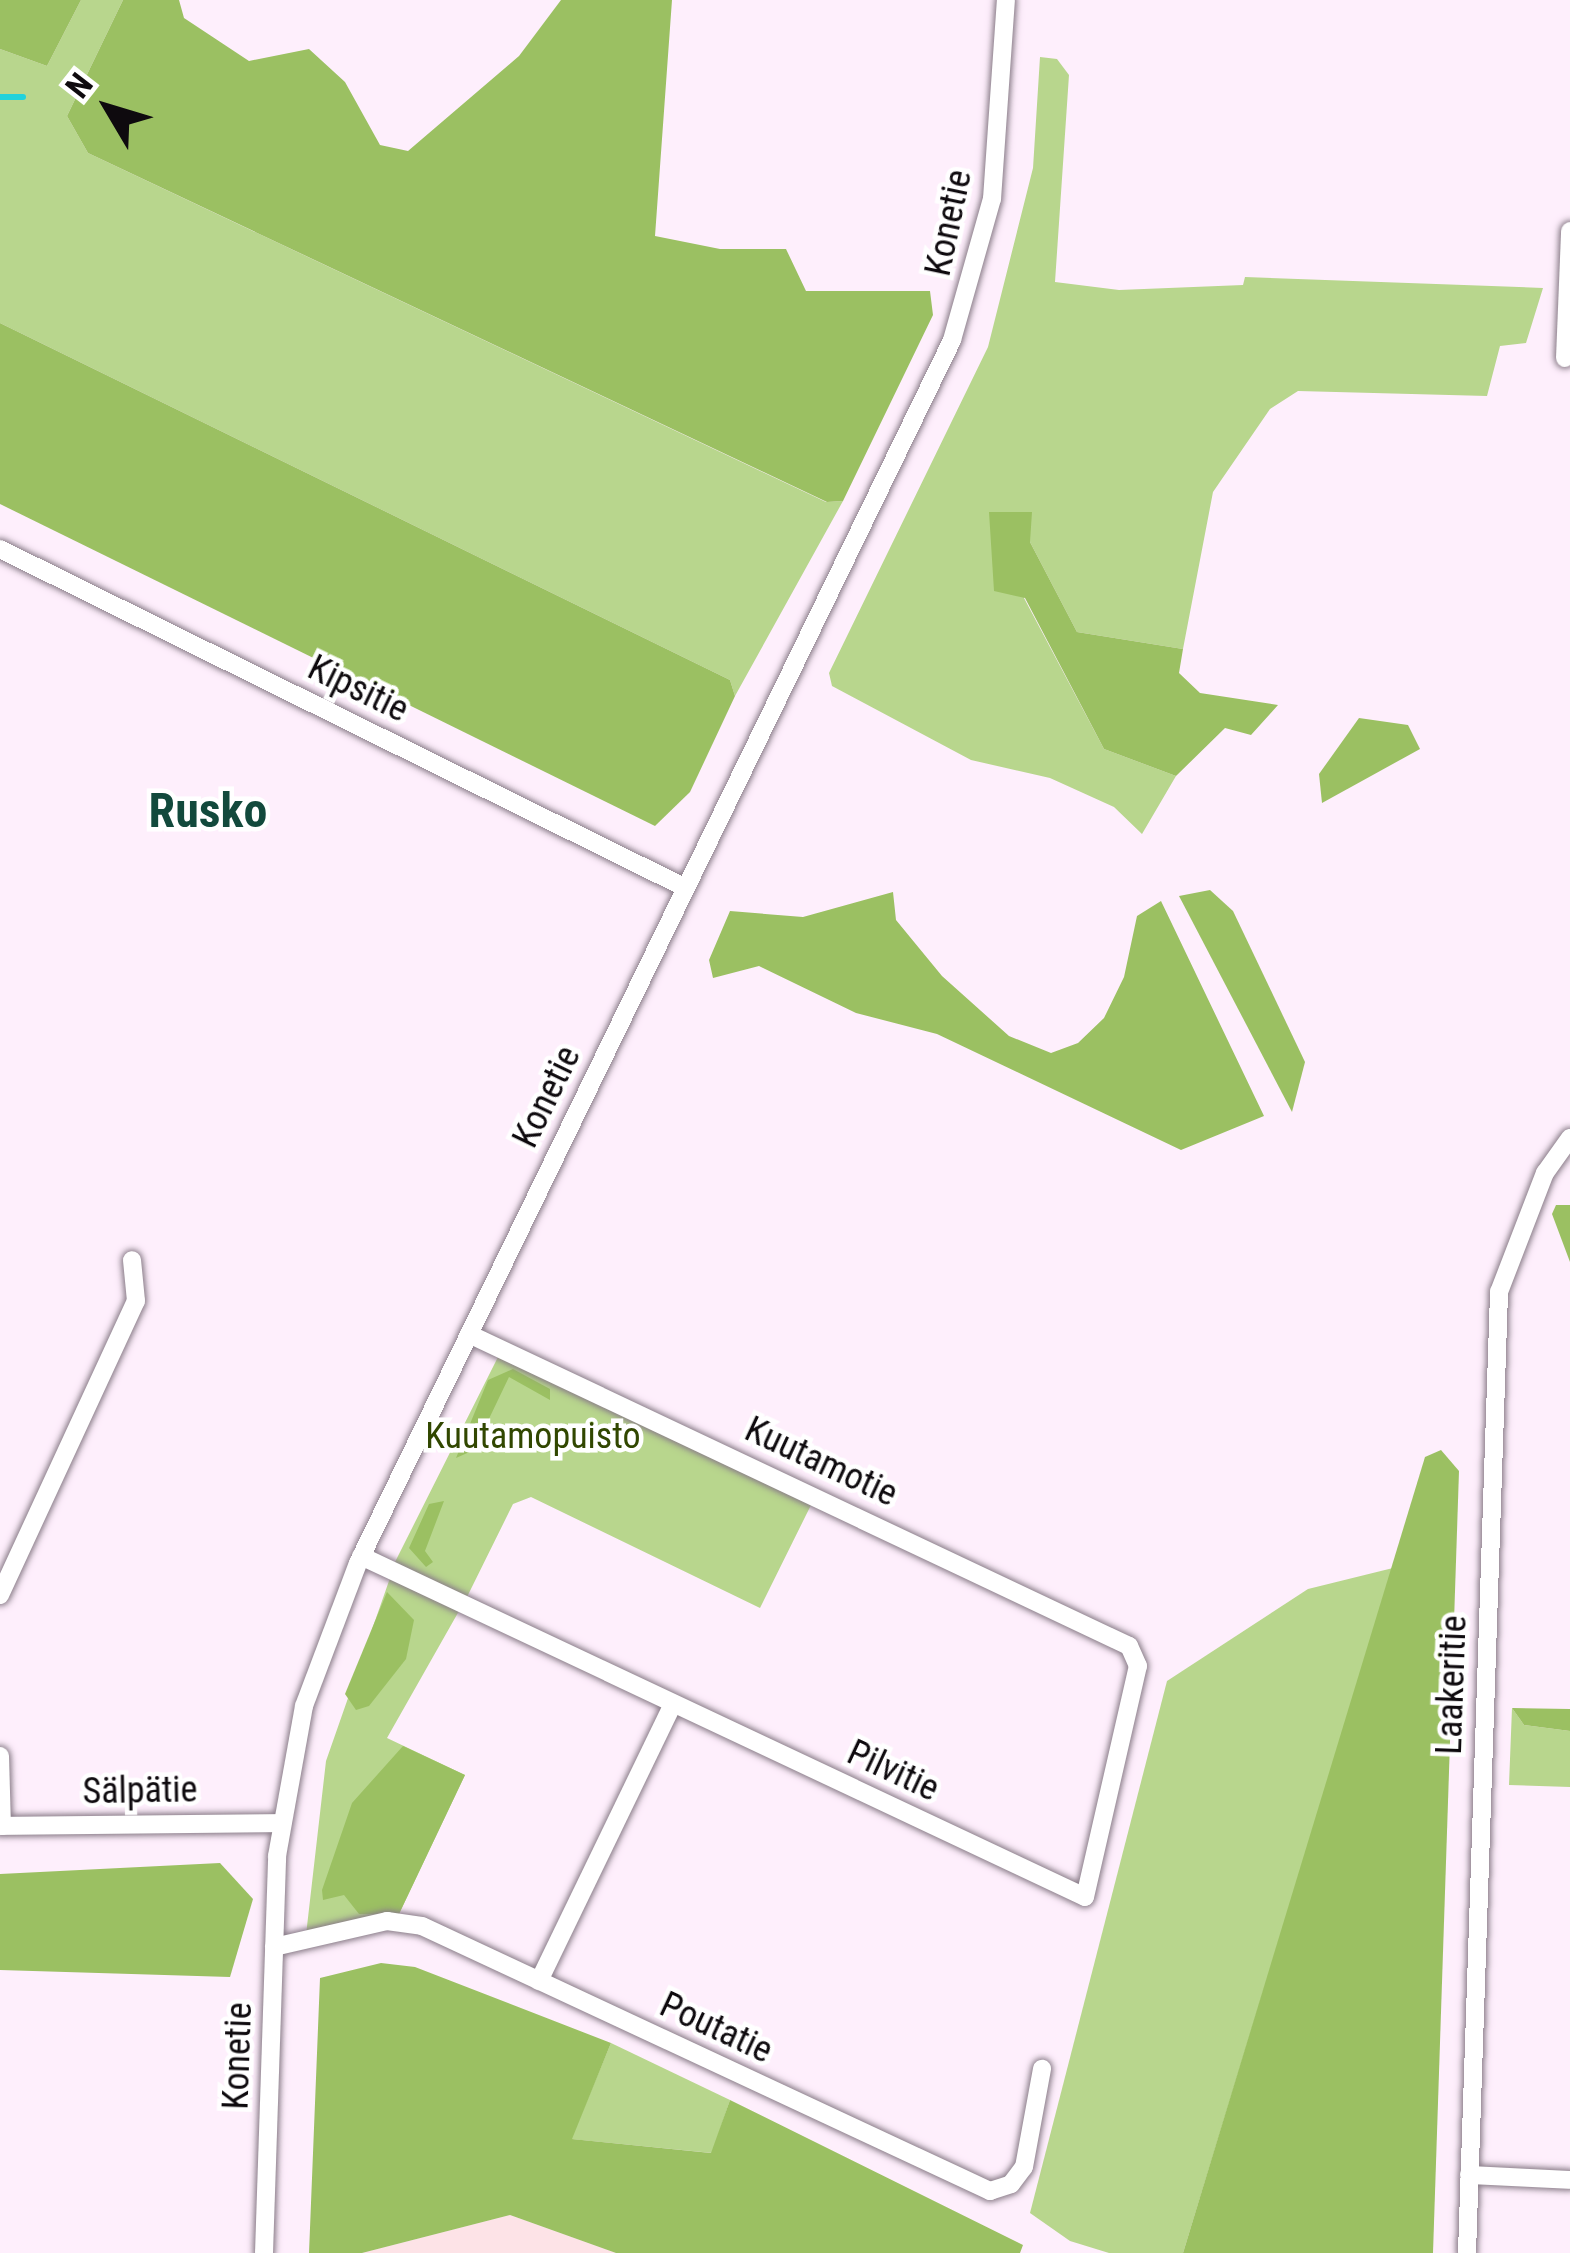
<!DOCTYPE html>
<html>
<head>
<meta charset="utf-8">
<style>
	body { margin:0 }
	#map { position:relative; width:1570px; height:2253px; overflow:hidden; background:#feeffc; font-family:"Roboto Condensed",sans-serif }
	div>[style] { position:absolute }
	.commercial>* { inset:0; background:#fde3e7 }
	.green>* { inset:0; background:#b8d68d }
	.forest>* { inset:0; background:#9bc062 }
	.stream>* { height:6px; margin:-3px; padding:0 3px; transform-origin:3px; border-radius:3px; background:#21d2dc }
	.roads { filter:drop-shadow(0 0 3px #8a7d89) drop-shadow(0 0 3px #8a7d89) }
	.minor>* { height:18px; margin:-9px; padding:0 9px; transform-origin:9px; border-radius:9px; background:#fff }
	span { translate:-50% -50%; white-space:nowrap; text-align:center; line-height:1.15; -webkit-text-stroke:9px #fff; paint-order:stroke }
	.street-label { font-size:36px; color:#0e0a0e }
	.park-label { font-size:36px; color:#314700 }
	.district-label { font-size:48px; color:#12493c; font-weight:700 }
	.north { position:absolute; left:48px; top:48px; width:120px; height:120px; -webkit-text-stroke:9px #fff; paint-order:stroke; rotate:308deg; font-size:33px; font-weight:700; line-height:48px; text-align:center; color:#0e0a0e }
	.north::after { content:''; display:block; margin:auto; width:42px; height:54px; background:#0e0a0e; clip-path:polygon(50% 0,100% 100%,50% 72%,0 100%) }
</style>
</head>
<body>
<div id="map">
	<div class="commercial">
		<i style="clip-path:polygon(510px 2215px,616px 2253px,362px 2253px)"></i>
	</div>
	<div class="green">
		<i style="clip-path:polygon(81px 0,123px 0,67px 116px,88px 153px,826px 502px,843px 501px,735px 696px,730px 680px,0 323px,0 49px,47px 66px)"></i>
		<i style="clip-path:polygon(1040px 57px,1057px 59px,1069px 75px,1055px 282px,1119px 290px,1243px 285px,1245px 277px,1543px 288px,1526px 343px,1500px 346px,1487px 396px,1298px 391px,1270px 409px,1213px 492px,1183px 649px,1077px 632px,1030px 542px,1024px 598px,1104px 749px,1176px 776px,1142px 834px,1114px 807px,1050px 778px,971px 760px,832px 686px,829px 673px,988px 347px,1033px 168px)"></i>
		<i style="clip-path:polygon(499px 1355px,812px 1503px,760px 1608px,531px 1497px,513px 1504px,466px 1599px,394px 1564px)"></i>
		<i style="clip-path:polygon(1393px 1568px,1183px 2253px,1109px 2253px,1070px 2241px,1030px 2213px,1167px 1681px,1308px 1589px)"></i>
		<i style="clip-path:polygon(390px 1578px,459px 1611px,387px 1738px,465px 1775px,399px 1914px,306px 1935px,326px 1761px)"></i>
		<i style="clip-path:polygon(1512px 1708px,1524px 1725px,1570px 1731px,1570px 1787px,1509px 1785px)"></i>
		<i style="clip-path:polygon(611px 2043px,730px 2100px,712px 2153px,571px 2139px)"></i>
	</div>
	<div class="forest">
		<i style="clip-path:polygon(0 0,81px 0,47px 66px,0 49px)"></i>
		<i style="clip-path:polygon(123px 0,179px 0,184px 18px,249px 61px,309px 49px,345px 82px,380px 145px,408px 151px,519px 56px,561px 0,672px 0,655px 236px,720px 249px,786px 249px,806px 291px,930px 291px,933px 315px,843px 501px,827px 502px,88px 153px,67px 116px)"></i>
		<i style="clip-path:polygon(0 323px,730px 680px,735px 696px,690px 792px,655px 826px,0 504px)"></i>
		<i style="clip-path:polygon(989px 512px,1032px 512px,1030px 542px,1077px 632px,1183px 649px,1179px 673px,1200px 693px,1278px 705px,1251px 735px,1225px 728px,1176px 776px,1104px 749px,1025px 598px,994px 591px)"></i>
		<i style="clip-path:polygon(1359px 718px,1408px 725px,1420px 749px,1322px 803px,1319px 774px)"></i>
		<i style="clip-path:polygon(1210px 890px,1233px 911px,1305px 1062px,1292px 1112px,1179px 896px)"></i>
		<i style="clip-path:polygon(893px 892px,896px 920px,942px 976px,1009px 1036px,1051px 1053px,1078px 1043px,1104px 1018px,1124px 977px,1137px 916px,1161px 901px,1264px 1116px,1181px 1150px,937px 1034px,856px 1013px,759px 966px,713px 978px,709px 960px,730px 911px,803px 917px)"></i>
		<i style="clip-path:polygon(1556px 1205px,1570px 1205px,1570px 1262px,1552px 1214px)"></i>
		<i style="clip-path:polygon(513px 1369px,550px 1389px,550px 1400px,509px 1377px,474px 1450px,456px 1458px,488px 1380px)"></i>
		<i style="clip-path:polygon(1441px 1450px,1459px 1471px,1433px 2253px,1183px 2253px,1425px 1457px)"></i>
		<i style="clip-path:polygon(444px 1501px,425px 1551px,433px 1562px,426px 1567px,409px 1548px,429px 1504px)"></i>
		<i style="clip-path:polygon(387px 1592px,414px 1620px,406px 1659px,369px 1706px,356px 1710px,345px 1694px)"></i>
		<i style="clip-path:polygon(1512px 1708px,1570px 1709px,1570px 1731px,1524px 1725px)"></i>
		<i style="clip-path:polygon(403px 1746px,465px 1775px,399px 1914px,359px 1914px,344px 1895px,323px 1900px,322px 1890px,352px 1803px)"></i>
		<i style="clip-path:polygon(220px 1863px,253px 1899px,230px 1977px,0 1970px,0 1874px)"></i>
		<i style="clip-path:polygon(381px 1963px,415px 1967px,611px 2043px,572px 2139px,711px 2153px,730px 2100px,1023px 2245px,1020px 2253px,616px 2253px,510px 2215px,362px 2253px,309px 2253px,320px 1978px)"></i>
	</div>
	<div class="stream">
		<i style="left:0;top:97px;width:23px"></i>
	</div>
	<div class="roads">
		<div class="minor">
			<i style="left:1565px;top:358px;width:127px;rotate:-87.7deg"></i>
			<i style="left:0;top:549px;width:765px;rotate:26.3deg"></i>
			<i style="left:361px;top:1556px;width:800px;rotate:25.22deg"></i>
			<i style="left:1085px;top:1897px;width:237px;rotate:-77.1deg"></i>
			<i style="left:1138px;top:1666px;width:22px;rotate:-114deg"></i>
			<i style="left:1129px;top:1646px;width:730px;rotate:-154.7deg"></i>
			<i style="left:0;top:1595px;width:324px;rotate:-65.2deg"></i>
			<i style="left:136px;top:1301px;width:41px;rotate:-95.6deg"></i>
			<i style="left:0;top:1756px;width:70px;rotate:88.4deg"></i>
			<i style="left:0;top:1826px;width:281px;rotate:-0.6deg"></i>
			<i style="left:274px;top:1947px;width:116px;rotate:-13deg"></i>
			<i style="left:387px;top:1921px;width:35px;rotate:8deg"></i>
			<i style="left:422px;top:1926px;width:627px;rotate:25.01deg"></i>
			<i style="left:990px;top:2191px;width:22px;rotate:-18deg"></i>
			<i style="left:1011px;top:2184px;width:21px;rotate:-53deg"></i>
			<i style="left:1024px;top:2167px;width:100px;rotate:-79.6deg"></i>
			<i style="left:539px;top:1981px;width:308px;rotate:-64.2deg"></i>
			<i style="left:1469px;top:2175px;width:101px;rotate:2.8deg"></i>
			<i style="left:264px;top:2253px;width:397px;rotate:-88.1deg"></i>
			<i style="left:277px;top:1856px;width:152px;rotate:-79.8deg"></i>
			<i style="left:304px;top:1706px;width:153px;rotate:-69.3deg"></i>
			<i style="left:358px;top:1563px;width:1360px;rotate:-64.09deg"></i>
			<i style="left:952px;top:340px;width:147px;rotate:-74.2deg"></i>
			<i style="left:992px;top:199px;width:199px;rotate:-86deg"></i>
			<i style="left:1467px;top:2253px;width:962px;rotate:-88.09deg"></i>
			<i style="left:1499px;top:1292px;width:128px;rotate:-68.9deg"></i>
			<i style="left:1545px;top:1173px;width:43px;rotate:-54.5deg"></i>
		</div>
	</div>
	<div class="street-label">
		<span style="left:949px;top:223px;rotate:-78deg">Konetie</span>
		<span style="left:358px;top:689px;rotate:26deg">Kipsitie</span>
		<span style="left:547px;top:1097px;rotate:-64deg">Konetie</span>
		<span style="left:821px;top:1462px;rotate:25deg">Kuutamotie</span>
		<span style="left:1452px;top:1685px;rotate:-88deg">Laakeritie</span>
		<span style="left:893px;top:1771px;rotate:25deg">Pilvitie</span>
		<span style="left:140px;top:1791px;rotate:-1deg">Sälpätie</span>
		<span style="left:716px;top:2028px;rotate:25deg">Poutatie</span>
		<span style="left:238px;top:2056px;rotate:-88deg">Konetie</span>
	</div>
	<div class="park-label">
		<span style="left:533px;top:1437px">Kuutamopuisto</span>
	</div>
	<div class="district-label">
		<span style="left:208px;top:811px">Rusko</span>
	</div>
	<div class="north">N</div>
</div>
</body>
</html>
